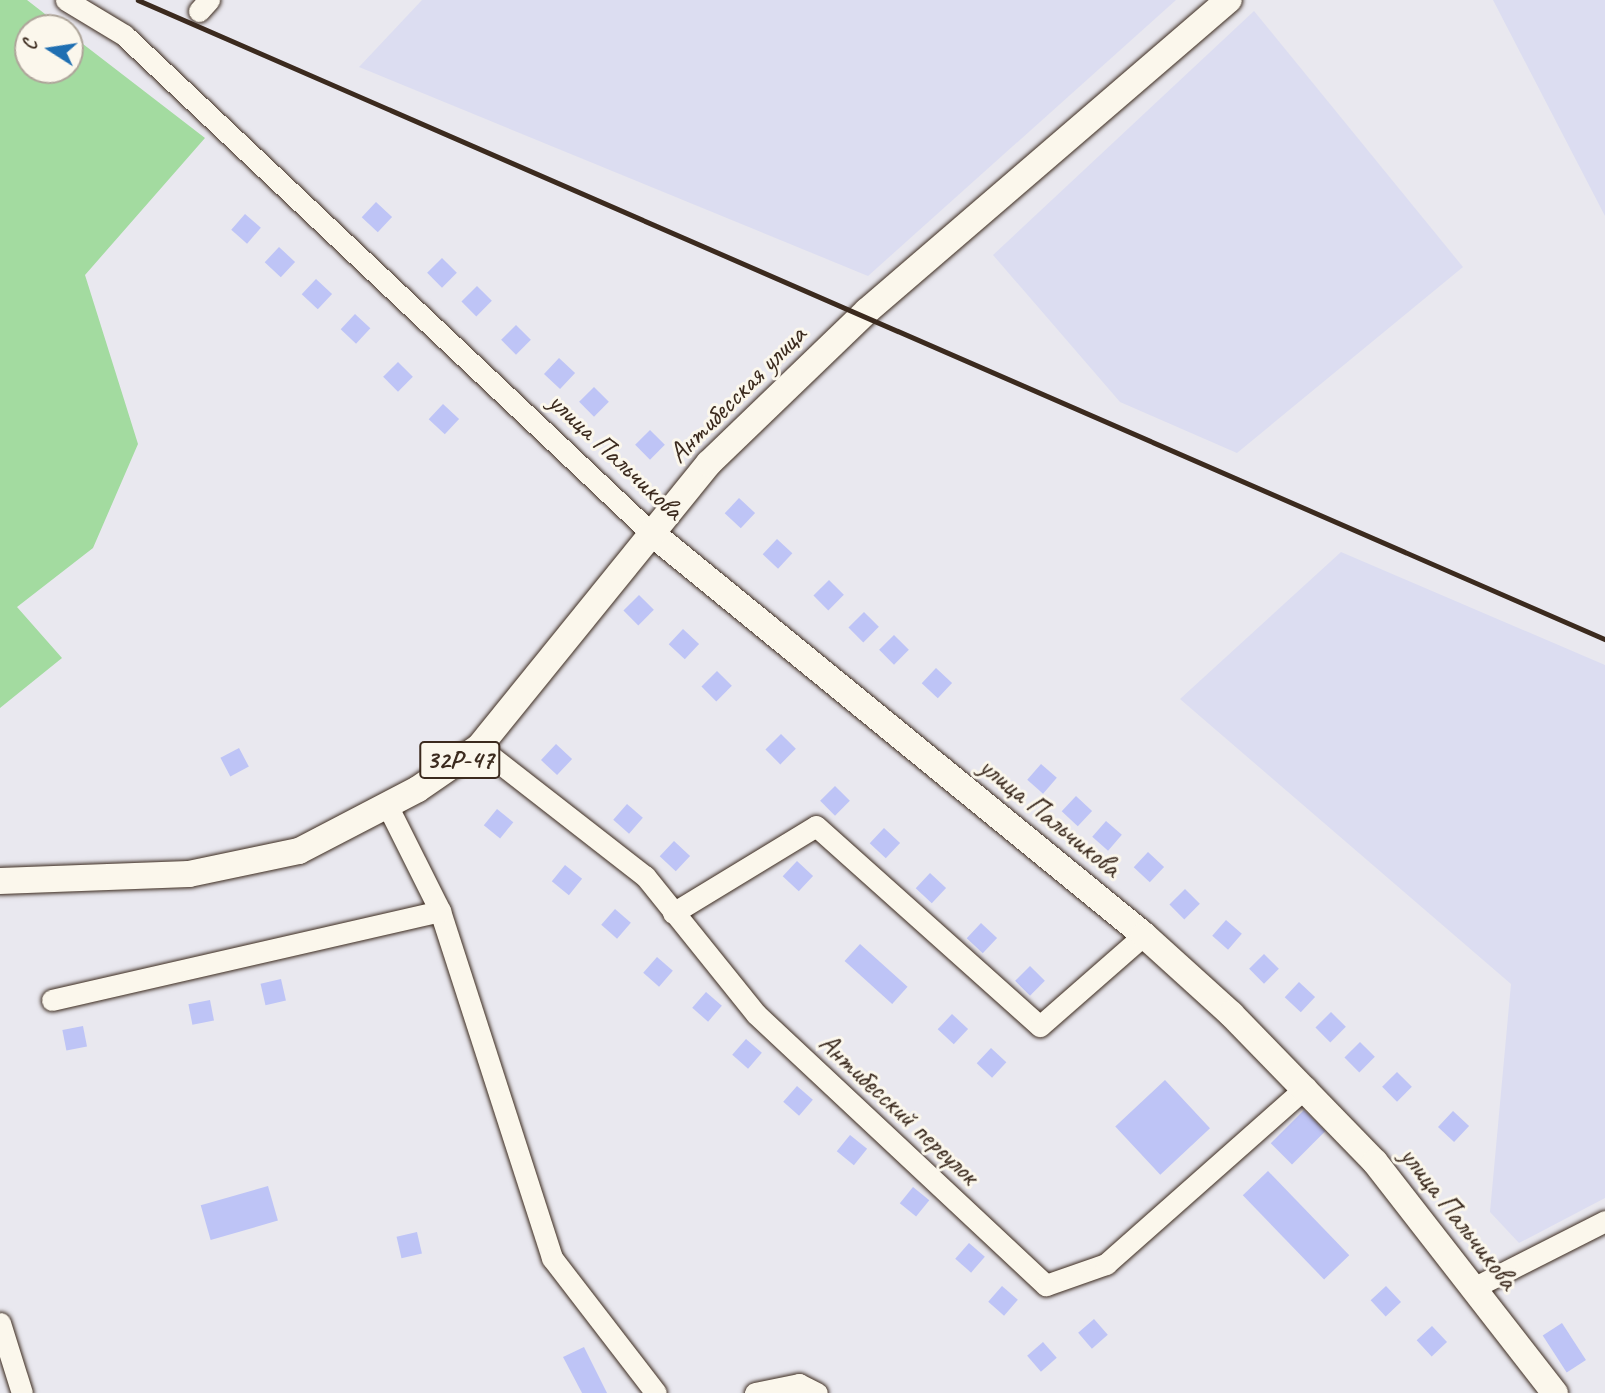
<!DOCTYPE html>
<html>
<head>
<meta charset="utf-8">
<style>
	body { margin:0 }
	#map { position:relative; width:1605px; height:1393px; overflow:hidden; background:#e9e8ef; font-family:Caveat,sans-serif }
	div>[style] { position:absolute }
	.built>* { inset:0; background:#dcddf1 }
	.green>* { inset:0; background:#a3dba0 }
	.building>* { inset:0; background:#bec4f6; transform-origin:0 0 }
	.roads { filter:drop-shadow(0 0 2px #3b2a1e) drop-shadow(0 0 2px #3b2a1e) }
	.minor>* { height:21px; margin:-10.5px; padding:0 10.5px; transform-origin:10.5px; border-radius:10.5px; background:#fbf7ec }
	.major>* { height:26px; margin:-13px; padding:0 13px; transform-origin:13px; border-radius:13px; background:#fbf7ec }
	.rail>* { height:4.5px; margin:-2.25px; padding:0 2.25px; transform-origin:2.25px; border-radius:2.25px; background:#3b2a1e }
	span { translate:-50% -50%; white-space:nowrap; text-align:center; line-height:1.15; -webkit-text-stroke:6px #fbf7ec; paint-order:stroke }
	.shield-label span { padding:2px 5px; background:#fbf7ec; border:2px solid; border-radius:5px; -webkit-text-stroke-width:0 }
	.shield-label { font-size:26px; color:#3b2a1e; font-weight:700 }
	.street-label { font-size:28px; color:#3b2a1e }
	.north { position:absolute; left:14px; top:14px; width:70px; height:70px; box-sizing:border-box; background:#fbf7ec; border:2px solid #aea59a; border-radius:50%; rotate:282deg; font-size:19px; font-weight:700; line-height:28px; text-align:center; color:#3b2a1e }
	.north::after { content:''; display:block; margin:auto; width:24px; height:32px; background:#1f6fb2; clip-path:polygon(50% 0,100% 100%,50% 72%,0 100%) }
</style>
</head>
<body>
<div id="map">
	<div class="built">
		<i style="clip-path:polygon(422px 0,1176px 0,868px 276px,359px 67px)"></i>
		<i style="clip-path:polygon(1493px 0,1605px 0,1605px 216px)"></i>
		<i style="clip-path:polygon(1254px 11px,1463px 267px,1237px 453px,1120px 402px,993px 255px)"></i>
		<i style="clip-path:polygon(1341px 552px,1605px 665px,1605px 1198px,1519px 1243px,1490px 1212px,1511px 984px,1180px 699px)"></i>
	</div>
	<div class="green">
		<i style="clip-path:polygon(0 0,27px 0,63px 28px,28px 28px,28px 70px,70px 70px,70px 34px,205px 138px,85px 275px,138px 444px,93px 548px,17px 607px,62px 658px,0 708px)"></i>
	</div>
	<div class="building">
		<i style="left:376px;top:202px;width:22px;height:21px;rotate:43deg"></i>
		<i style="left:245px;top:214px;width:21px;height:21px;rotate:41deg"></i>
		<i style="left:279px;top:247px;width:22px;height:21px;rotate:43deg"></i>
		<i style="left:442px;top:258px;width:21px;height:21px;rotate:45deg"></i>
		<i style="left:316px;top:279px;width:22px;height:21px;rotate:43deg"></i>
		<i style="left:477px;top:286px;width:21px;height:22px;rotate:45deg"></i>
		<i style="left:355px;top:314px;width:21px;height:21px;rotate:43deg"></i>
		<i style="left:516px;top:325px;width:21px;height:21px;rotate:45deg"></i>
		<i style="left:559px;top:358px;width:22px;height:22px;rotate:43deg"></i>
		<i style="left:398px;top:362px;width:21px;height:21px;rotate:45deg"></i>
		<i style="left:594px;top:387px;width:21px;height:21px;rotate:45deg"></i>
		<i style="left:443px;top:404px;width:22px;height:21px;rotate:43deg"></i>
		<i style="left:650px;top:430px;width:21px;height:21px;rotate:45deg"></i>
		<i style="left:739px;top:498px;width:22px;height:21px;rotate:43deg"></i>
		<i style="left:777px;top:539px;width:21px;height:21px;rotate:43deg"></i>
		<i style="left:829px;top:580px;width:21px;height:22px;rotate:45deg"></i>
		<i style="left:639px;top:595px;width:21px;height:22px;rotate:45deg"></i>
		<i style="left:864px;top:612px;width:21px;height:22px;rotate:45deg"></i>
		<i style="left:683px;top:629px;width:22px;height:21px;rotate:43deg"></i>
		<i style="left:894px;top:635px;width:21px;height:21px;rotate:45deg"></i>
		<i style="left:936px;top:668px;width:22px;height:21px;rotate:43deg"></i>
		<i style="left:717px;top:671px;width:21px;height:22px;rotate:45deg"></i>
		<i style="left:781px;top:734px;width:21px;height:22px;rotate:45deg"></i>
		<i style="left:556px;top:744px;width:22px;height:22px;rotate:43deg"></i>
		<i style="left:239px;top:748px;width:21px;height:21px;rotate:62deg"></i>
		<i style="left:1041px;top:764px;width:21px;height:21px;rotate:41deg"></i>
		<i style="left:835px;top:786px;width:21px;height:21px;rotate:45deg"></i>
		<i style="left:1076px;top:796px;width:22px;height:21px;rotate:43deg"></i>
		<i style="left:627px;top:804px;width:21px;height:21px;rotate:41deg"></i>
		<i style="left:497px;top:809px;width:21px;height:21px;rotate:39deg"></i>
		<i style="left:1106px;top:821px;width:21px;height:21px;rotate:41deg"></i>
		<i style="left:884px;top:828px;width:22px;height:21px;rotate:43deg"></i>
		<i style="left:674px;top:841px;width:22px;height:21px;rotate:43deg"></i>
		<i style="left:1148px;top:852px;width:22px;height:21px;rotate:43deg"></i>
		<i style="left:797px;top:861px;width:22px;height:21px;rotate:43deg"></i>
		<i style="left:565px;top:865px;width:22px;height:21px;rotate:39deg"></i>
		<i style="left:930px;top:873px;width:22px;height:21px;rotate:43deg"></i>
		<i style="left:1185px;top:889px;width:21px;height:22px;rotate:45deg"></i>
		<i style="left:615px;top:909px;width:21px;height:21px;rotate:41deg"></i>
		<i style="left:1226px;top:920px;width:21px;height:21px;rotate:41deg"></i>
		<i style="left:981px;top:923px;width:22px;height:21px;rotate:43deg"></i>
		<i style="left:860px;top:944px;width:64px;height:23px;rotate:42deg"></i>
		<i style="left:1264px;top:954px;width:21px;height:21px;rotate:45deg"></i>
		<i style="left:657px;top:957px;width:21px;height:21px;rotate:41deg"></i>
		<i style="left:1030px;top:966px;width:21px;height:21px;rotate:45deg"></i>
		<i style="left:281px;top:979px;width:22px;height:21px;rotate:77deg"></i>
		<i style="left:1299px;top:982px;width:22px;height:21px;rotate:43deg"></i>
		<i style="left:706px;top:992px;width:21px;height:21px;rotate:41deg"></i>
		<i style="left:210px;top:1000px;width:21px;height:22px;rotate:79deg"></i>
		<i style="left:1331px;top:1012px;width:21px;height:22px;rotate:45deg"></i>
		<i style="left:952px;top:1014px;width:22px;height:21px;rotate:43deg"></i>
		<i style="left:83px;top:1026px;width:21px;height:21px;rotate:79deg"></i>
		<i style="left:746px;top:1039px;width:21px;height:21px;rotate:41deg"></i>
		<i style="left:1360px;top:1042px;width:21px;height:22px;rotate:45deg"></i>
		<i style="left:991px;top:1048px;width:21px;height:21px;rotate:43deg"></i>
		<i style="left:1397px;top:1072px;width:21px;height:21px;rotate:45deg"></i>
		<i style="left:1165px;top:1080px;width:66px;height:68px;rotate:47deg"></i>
		<i style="left:797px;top:1086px;width:21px;height:21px;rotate:41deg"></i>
		<i style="left:1304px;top:1110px;width:30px;height:47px;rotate:45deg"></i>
		<i style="left:1453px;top:1111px;width:22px;height:22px;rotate:43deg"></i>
		<i style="left:850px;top:1135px;width:22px;height:21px;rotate:39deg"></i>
		<i style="left:1268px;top:1171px;width:117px;height:35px;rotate:46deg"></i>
		<i style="left:268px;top:1186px;width:36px;height:70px;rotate:74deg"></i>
		<i style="left:913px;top:1187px;width:21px;height:21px;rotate:39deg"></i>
		<i style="left:417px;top:1232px;width:22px;height:21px;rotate:77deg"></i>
		<i style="left:969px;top:1243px;width:21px;height:21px;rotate:41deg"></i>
		<i style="left:1002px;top:1286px;width:21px;height:21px;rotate:41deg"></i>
		<i style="left:1386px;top:1286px;width:22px;height:21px;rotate:47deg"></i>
		<i style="left:1094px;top:1319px;width:21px;height:21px;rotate:49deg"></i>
		<i style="left:1562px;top:1323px;width:44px;height:23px;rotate:57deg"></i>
		<i style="left:1432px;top:1326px;width:22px;height:21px;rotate:47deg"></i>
		<i style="left:1043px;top:1342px;width:21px;height:21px;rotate:49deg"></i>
		<i style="clip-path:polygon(584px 1347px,607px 1393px,582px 1393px,563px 1357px)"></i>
	</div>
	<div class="roads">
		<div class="minor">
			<i style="left:66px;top:0;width:68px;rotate:31.1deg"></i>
			<i style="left:124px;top:35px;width:722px;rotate:43.37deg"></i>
			<i style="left:199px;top:11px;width:15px;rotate:-48deg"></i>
			<i style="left:479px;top:747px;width:210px;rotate:37.9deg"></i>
			<i style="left:645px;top:876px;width:177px;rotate:51.2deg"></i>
			<i style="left:756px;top:1014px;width:397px;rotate:43.1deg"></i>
			<i style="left:1046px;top:1285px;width:64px;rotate:-19.3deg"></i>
			<i style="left:1106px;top:1264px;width:267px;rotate:-41.5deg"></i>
			<i style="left:387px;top:805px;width:119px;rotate:63.4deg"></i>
			<i style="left:440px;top:911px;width:365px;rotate:72.1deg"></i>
			<i style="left:552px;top:1258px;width:170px;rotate:52.4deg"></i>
			<i style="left:673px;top:913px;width:167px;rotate:-31.3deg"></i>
			<i style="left:816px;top:826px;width:300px;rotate:41.8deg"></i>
			<i style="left:1040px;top:1026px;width:138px;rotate:-41.2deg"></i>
			<i style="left:52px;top:1000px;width:398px;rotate:-12.9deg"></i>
			<i style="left:1473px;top:1288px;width:148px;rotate:-26.9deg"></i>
			<i style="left:0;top:1323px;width:73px;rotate:72.6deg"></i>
			<i style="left:755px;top:1393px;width:45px;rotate:-11.6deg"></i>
			<i style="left:799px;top:1384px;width:20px;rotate:27deg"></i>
		</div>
		<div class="major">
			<i style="left:649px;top:531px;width:639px;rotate:39.22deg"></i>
			<i style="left:1144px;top:935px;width:118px;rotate:42.2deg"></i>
			<i style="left:1231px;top:1014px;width:206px;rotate:45.8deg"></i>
			<i style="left:1375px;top:1162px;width:293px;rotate:52.1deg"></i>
			<i style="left:0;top:881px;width:189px;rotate:-2.1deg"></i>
			<i style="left:189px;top:874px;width:112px;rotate:-11.8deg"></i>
			<i style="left:299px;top:851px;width:134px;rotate:-27.5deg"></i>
			<i style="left:418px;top:789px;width:74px;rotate:-34.5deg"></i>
			<i style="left:479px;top:747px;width:365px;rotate:-51deg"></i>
			<i style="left:709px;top:463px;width:219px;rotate:-43.9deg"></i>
			<i style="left:867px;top:311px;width:477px;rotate:-40.7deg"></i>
		</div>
	</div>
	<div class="rail">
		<i style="left:138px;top:0;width:1600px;rotate:23.54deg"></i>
	</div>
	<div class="shield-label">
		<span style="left:460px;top:760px">32Р-47</span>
	</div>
	<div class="street-label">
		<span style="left:737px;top:394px;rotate:-45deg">Антибесская улица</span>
		<span style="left:616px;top:456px;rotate:43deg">улица Пальчикова</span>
		<span style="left:1050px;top:817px;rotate:39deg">улица Пальчикова</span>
		<span style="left:899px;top:1109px;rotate:43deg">Антибесский переулок</span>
		<span style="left:1459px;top:1218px;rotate:52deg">улица Пальчикова</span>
	</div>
	<div class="north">С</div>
</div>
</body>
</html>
